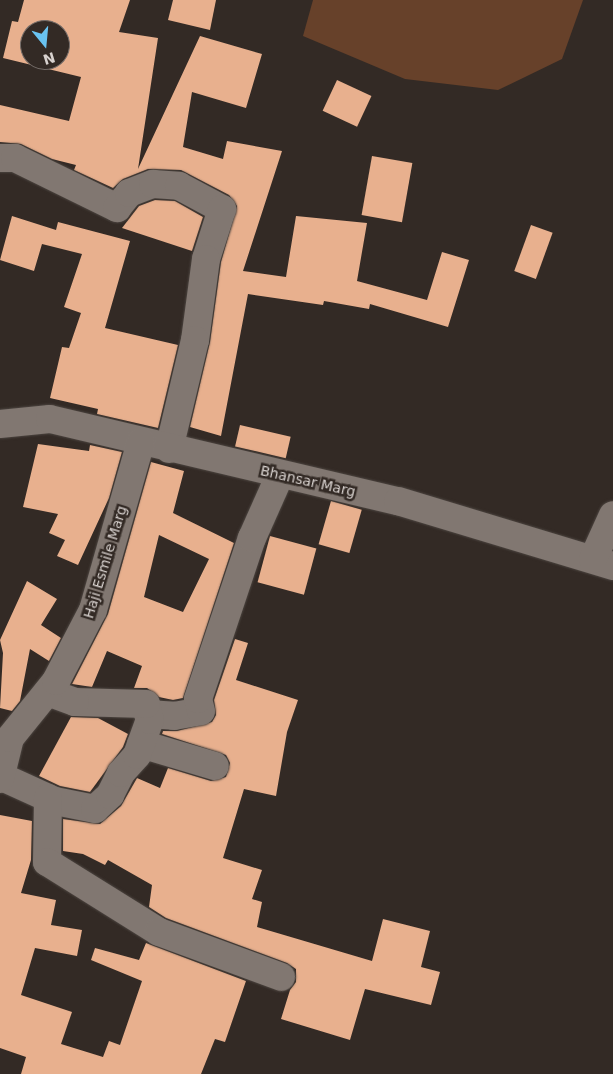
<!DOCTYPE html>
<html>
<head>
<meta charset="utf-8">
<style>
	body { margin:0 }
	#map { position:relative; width:613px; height:1074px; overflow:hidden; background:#332a25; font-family:"DejaVu Sans",sans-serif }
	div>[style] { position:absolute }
	.green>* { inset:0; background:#67412a }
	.building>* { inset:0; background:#e8b08e; transform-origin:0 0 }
	.roads { filter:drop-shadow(0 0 1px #4c4540) drop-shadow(0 0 1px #4c4540) }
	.minor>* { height:28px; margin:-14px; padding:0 14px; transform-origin:14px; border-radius:14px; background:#817771 }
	span { translate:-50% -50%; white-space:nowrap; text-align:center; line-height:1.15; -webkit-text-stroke:5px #332a25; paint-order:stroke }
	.street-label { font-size:14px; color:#d8d2cf }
	.north { position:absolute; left:20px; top:20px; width:50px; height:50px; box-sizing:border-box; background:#332a25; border:1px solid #756d69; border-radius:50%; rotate:163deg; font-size:14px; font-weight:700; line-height:20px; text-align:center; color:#d8d2cf }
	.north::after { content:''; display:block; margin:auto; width:18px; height:22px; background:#69c3f1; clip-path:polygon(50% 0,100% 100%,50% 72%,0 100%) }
</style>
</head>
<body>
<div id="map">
	<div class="green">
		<i style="clip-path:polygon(313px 0,583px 0,562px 59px,498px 90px,405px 79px,303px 36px)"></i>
	</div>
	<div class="building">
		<i style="clip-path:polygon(evenodd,24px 0,130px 0,119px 32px,158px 38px,138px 169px,200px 36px,262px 54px,246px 108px,192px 92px,183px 147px,223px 159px,227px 141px,282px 151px,243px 271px,286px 277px,296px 216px,367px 223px,357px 281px,427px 300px,442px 252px,469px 260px,448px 327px,370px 304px,369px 309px,324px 301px,323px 305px,248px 294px,221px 436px,190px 427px,210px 342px,221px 262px,237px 206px,229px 195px,181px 170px,148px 169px,123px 179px,113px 188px,74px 170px,76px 165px,52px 159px,21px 144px,0 142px,0 105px,69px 121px,81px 77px,3px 58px,12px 21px,18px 22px,24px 0,30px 30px,60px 30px,60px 60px,30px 60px,30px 30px)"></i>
		<i style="clip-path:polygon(173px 0,216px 0,210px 30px,168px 20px)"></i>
		<i style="left:337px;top:80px;width:38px;height:34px;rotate:25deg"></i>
		<i style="left:372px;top:156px;width:41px;height:60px;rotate:10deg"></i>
		<i style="clip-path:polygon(155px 200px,175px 201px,203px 217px,192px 251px,122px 228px,139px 206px)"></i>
		<i style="clip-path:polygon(12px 216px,56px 230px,58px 222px,130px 241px,105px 328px,178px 345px,158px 428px,97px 414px,98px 409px,50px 398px,62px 347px,69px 348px,81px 313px,64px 307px,82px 254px,42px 244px,34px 271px,0 260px)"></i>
		<i style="left:531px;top:225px;width:23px;height:49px;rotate:20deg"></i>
		<i style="left:240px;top:425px;width:52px;height:22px;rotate:13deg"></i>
		<i style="clip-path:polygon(38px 444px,89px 451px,90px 445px,122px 452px,109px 498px,78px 565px,57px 556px,65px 540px,49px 533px,58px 514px,23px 507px)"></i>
		<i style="clip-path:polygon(evenodd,151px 462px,184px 471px,173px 513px,234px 543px,183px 698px,173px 700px,159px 697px,147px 688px,134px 688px,142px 666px,107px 651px,92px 687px,72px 684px,108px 614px,151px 462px,159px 535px,209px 559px,183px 612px,144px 597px,159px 535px)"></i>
		<i style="left:331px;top:501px;width:32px;height:45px;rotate:16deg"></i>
		<i style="left:270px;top:536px;width:48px;height:48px;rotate:15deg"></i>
		<i style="clip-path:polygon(27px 581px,57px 599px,41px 625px,61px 638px,49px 661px,30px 649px,20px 701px,12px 711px,0 708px,3px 653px,0 640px)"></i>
		<i style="clip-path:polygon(235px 639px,248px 643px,236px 680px,298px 700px,287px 732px,276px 796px,244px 789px,223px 858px,262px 870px,252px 899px,262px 902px,257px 927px,372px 961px,383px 919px,430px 931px,421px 967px,440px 972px,431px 1005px,365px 989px,350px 1040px,281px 1019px,290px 990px,296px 982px,296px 969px,287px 963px,166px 918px,149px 907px,152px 885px,108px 860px,105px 865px,83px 854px,63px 851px,63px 819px,100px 824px,121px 806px,137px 778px,160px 788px,168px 768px,211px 781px,226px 777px,230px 763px,226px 755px,162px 734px,163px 731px,177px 731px,212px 722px,216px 715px,214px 700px)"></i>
		<i style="clip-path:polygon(71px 717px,98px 718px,128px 734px,123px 747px,90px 792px,60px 786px,39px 776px)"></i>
		<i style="clip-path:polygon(0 815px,32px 821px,31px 860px,21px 893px,56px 900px,51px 925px,82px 930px,77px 956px,35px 948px,21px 995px,72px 1012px,61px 1044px,103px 1057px,109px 1041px,120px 1045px,142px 981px,91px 960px,95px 948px,139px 960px,146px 943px,246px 981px,225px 1042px,215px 1039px,201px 1074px,21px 1074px,26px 1057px,0 1048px)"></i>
	</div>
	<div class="roads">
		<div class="minor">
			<i style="left:0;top:158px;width:15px"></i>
			<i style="left:15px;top:158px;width:114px;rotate:26.1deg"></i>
			<i style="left:117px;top:208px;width:19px;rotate:-51deg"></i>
			<i style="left:129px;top:193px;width:26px;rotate:-21deg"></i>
			<i style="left:153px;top:184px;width:26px;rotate:4deg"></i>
			<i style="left:179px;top:186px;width:49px;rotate:28.1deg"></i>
			<i style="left:222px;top:209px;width:52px;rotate:107.7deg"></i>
			<i style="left:206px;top:259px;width:82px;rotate:97.7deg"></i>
			<i style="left:195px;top:340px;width:112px;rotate:103.4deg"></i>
			<i style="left:0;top:424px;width:50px;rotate:-5.7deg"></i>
			<i style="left:50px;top:419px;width:358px;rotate:13.3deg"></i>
			<i style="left:398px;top:501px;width:225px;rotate:16.8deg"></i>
			<i style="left:593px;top:559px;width:48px;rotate:-65.6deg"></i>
			<i style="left:148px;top:714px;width:26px;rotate:4deg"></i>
			<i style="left:174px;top:716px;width:27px;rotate:-10deg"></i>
			<i style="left:201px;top:711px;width:12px;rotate:-104deg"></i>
			<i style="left:198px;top:699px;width:170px;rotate:-71.5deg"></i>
			<i style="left:252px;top:538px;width:69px;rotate:-66deg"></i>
			<i style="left:141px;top:744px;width:77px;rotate:16.6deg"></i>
			<i style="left:2px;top:777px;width:58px;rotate:24.4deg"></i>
			<i style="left:55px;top:801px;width:41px;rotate:11.3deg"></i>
			<i style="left:95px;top:809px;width:21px;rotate:-43deg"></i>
			<i style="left:110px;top:795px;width:25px;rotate:-63deg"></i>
			<i style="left:121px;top:773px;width:24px;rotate:-48deg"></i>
			<i style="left:137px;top:755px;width:37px;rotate:-70deg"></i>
			<i style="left:150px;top:720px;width:16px;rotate:-104deg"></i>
			<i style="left:146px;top:704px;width:71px;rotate:-178.4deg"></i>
			<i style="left:75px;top:702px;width:29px;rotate:-160deg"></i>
			<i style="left:0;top:779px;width:42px;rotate:-76.3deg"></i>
			<i style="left:10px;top:738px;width:73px;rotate:-51.1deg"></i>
			<i style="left:56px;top:681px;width:80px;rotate:-62.5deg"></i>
			<i style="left:93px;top:610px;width:175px;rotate:-74.1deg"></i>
			<i style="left:48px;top:798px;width:64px;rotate:90.9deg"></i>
			<i style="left:47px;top:862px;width:132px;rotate:32deg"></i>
			<i style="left:159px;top:932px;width:130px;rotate:20.2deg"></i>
		</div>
	</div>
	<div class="street-label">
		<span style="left:308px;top:481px;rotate:13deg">Bhansar Marg</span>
		<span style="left:105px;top:562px;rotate:-73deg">Haji Esmile Marg</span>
	</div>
	<div class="north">N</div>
</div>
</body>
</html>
